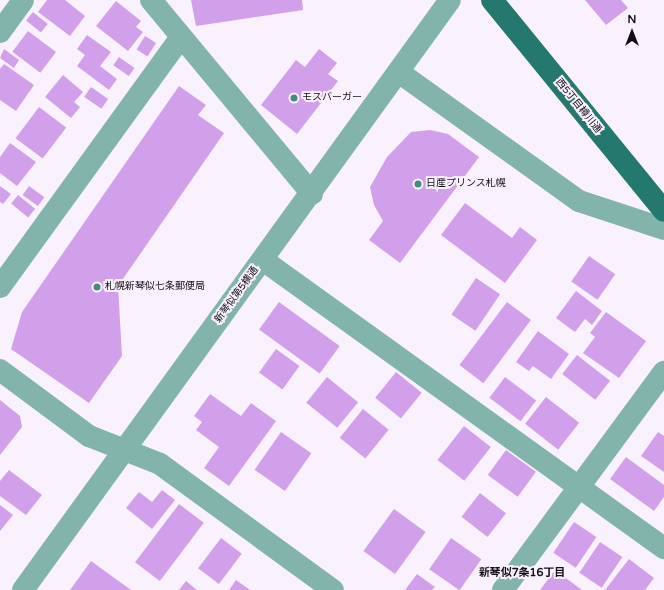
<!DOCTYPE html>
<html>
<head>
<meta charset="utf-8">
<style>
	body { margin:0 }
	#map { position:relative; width:664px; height:590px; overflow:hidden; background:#faf1ff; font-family:"Varela Round","Noto Sans JP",sans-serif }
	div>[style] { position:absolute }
	.building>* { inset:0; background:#d2a0eb; transform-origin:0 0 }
	.minor>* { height:22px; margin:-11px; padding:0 11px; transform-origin:11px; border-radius:11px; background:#83b4ab }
	.major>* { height:22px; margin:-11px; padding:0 11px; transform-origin:11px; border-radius:11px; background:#25786d }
	.dots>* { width:11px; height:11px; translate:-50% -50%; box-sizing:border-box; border:2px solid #faf1ff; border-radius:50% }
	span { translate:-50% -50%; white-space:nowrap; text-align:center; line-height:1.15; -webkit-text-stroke:4px #faf1ff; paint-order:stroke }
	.poi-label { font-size:10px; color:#130e16 }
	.left { translate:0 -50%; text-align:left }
	.street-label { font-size:10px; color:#130e16 }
	.neighbourhood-label { font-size:11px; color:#130e16; font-weight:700 }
	.north { position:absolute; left:612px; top:12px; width:40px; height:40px; -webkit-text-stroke:3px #faf1ff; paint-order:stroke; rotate:0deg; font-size:11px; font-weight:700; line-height:16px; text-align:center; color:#130e16 }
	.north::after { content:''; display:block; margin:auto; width:14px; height:18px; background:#130e16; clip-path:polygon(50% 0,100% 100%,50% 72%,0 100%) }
</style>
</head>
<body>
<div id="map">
	<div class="building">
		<i style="clip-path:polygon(47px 0,65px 0,85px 16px,70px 36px,38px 12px)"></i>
		<i style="clip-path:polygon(191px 0,302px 0,303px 10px,196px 26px)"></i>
		<i style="clip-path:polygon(585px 0,621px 0,628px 8px,606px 25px)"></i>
		<i style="clip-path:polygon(116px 1px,141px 21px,136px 27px,143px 32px,128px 51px,96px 26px)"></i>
		<i style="left:33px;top:12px;width:19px;height:11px;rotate:39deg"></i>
		<i style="left:28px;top:31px;width:35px;height:26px;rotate:37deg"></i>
		<i style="clip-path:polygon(87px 35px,111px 52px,100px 66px,117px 79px,109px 90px,77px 66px,85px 55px,77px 49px)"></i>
		<i style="left:145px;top:36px;width:13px;height:16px;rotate:32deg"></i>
		<i style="clip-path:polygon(4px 49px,19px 60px,14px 68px,0 58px)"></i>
		<i style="clip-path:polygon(319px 49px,337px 63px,328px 74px,338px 81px,297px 134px,261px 105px,296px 60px,305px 67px)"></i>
		<i style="left:119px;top:57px;width:19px;height:10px;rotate:35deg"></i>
		<i style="clip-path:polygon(4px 64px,34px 85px,16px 111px,0 100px,0 69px)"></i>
		<i style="clip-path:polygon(63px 75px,83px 92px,74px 102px,80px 107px,71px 118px,45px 97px)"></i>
		<i style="clip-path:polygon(179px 86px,206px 105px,198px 115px,224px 133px,118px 286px,122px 356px,89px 403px,11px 349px,22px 312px)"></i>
		<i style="left:91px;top:87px;width:21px;height:12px;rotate:35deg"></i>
		<i style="left:39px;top:107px;width:34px;height:39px;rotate:37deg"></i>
		<i style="clip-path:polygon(430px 130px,448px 134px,479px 157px,400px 263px,369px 240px,383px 221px,374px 205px,370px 187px,387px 157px,411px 132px)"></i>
		<i style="clip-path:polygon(10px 143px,36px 162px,17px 186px,0 173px,0 157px)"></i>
		<i style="clip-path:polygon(0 186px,11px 194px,3px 204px,0 202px)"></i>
		<i style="left:29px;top:186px;width:19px;height:11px;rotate:36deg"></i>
		<i style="left:18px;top:195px;width:22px;height:11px;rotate:39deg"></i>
		<i style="clip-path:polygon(465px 203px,512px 238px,520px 227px,537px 240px,505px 283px,441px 235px)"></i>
		<i style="left:589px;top:256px;width:32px;height:31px;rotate:35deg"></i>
		<i style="left:476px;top:278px;width:29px;height:44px;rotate:34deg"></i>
		<i style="clip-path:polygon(576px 291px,602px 311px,592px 325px,585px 319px,575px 332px,556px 318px)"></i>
		<i style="left:279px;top:302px;width:75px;height:34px;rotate:36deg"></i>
		<i style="left:507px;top:302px;width:30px;height:79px;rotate:37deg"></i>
		<i style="clip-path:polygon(606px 312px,646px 341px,619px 378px,583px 353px,595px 337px,590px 333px)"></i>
		<i style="clip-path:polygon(538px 331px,569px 354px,551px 379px,533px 366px,529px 371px,516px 362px)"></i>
		<i style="left:276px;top:349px;width:29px;height:29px;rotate:36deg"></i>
		<i style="left:577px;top:355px;width:42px;height:24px;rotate:38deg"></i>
		<i style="left:396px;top:372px;width:33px;height:33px;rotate:39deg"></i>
		<i style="left:327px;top:377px;width:40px;height:33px;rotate:39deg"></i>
		<i style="left:505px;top:377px;width:39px;height:26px;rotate:37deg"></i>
		<i style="clip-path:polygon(210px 394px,241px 416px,251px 403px,276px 421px,229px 486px,204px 468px,219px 447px,196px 430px,202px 422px,194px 416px)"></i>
		<i style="left:546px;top:397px;width:42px;height:34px;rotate:38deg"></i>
		<i style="clip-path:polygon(0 400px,20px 416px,22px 427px,0 455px)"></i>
		<i style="left:363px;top:409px;width:33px;height:37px;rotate:39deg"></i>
		<i style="left:464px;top:426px;width:34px;height:43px;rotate:38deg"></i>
		<i style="left:281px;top:432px;width:37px;height:46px;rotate:35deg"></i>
		<i style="clip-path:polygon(658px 432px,664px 436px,664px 472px,641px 456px)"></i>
		<i style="left:506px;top:450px;width:37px;height:31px;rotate:36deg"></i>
		<i style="clip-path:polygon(626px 457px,664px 485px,664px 497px,654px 511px,610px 479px)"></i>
		<i style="clip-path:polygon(9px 470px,42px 495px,26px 515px,0 496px,0 481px)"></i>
		<i style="clip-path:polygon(162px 490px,175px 500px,152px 529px,126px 508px,139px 492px,152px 502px)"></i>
		<i style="left:480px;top:493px;width:33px;height:30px;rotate:38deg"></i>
		<i style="left:179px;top:504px;width:31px;height:73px;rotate:37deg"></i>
		<i style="clip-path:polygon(0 505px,13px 515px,0 531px)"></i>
		<i style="left:394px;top:509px;width:39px;height:52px;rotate:36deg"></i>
		<i style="left:574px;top:522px;width:27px;height:37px;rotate:34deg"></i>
		<i style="left:221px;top:538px;width:26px;height:38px;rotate:37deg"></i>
		<i style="left:451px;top:538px;width:37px;height:38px;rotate:35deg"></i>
		<i style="left:600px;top:542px;width:27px;height:37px;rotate:34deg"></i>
		<i style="clip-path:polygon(629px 559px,654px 578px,645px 590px,605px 590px)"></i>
		<i style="clip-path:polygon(91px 561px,131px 590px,70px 590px)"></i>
		<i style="clip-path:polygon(555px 570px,582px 590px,540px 590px)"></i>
		<i style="clip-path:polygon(417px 574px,435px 587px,432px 590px,405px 590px)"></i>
		<i style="clip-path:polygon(236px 580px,250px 590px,229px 590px)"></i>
		<i style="clip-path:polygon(186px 581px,197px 590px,179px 590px)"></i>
	</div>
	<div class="minor">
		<i style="left:151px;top:0;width:252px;rotate:50.3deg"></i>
		<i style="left:0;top:32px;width:39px;rotate:-54deg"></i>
		<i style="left:400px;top:73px;width:220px;rotate:35.6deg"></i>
		<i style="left:579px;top:201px;width:89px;rotate:18.2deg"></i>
		<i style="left:263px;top:260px;width:494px;rotate:35.7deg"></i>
		<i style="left:0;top:287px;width:309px;rotate:-54.1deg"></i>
		<i style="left:0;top:370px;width:111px;rotate:36.6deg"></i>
		<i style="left:89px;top:436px;width:76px;rotate:21.5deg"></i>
		<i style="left:160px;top:464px;width:214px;rotate:36.1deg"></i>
		<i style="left:23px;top:590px;width:728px;rotate:-54.11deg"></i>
		<i style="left:503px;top:590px;width:271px;rotate:-53.6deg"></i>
	</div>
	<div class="major">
		<i style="left:492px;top:0;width:272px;rotate:50.8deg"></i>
	</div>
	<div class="dots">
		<i style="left:294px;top:98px;background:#458a80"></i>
		<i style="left:418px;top:184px;background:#458a80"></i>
		<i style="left:97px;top:287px;background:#458a80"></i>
	</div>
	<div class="poi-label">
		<span class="left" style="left:302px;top:98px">モスバーガー</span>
		<span class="left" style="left:426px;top:184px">日産プリンス札幌</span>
		<span class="left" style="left:105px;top:287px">札幌新琴似七条郵便局</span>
	</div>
	<div class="street-label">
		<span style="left:578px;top:106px;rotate:51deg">西5丁目樽川通</span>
		<span style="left:237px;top:295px;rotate:-54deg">新琴似第5横通</span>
	</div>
	<div class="neighbourhood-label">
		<span style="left:522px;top:573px">新琴似7条16丁目</span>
	</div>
	<div class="north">N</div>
</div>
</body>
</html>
